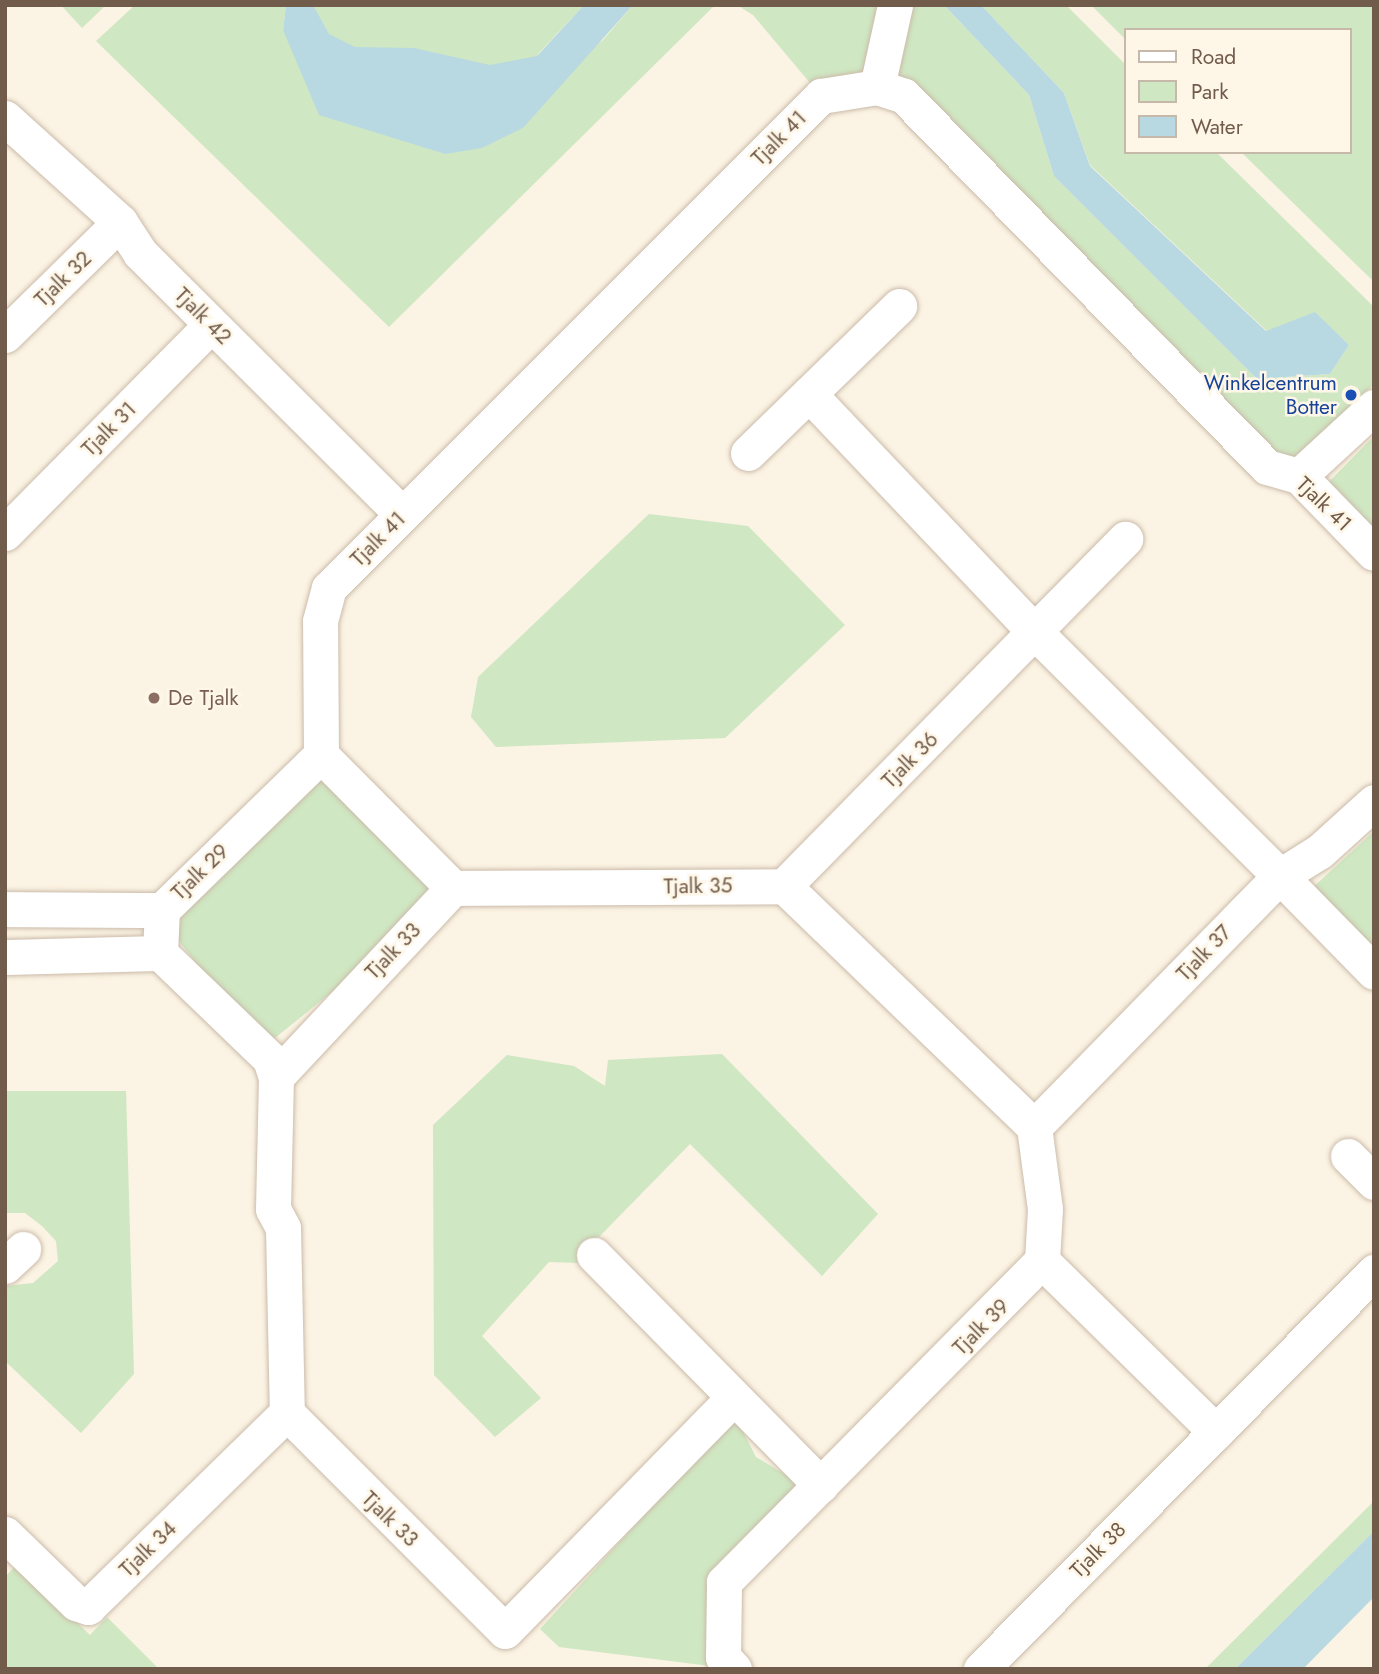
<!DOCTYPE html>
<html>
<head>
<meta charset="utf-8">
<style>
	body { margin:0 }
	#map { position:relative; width:1379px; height:1674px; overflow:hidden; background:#fbf3e3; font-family:Jost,sans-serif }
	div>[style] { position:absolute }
	.green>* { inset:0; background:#cfe7c2; transform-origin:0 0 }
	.water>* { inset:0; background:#b9d9e2 }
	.roads { filter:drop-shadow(0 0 2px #cbbbaa) drop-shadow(0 0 2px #cbbbaa) }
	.minor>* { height:35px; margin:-17.5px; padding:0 17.5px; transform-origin:17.5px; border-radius:17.5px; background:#fff }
	.dots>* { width:19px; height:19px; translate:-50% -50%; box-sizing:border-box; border:4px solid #fef7e8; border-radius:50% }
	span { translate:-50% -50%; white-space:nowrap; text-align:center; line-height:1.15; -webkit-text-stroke:5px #fef7e8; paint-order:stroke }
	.street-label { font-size:21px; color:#715b4b }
	.transit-label { font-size:21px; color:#164399 }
	.right { translate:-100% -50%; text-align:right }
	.education-label { font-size:21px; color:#785e54 }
	.left { translate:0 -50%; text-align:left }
	.frame { position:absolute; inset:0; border:7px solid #715b4b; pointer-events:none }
	.legend { position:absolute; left:1124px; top:28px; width:228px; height:126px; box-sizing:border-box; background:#fef7e8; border:2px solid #c6b9a9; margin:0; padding:9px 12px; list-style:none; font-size:21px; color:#715b4b }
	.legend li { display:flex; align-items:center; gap:14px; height:35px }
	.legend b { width:35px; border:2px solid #c6b9a9 }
</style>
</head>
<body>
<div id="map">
	<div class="green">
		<i style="clip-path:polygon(61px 5px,106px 5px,82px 28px)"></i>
		<i style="clip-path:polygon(135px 5px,286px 5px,283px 30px,424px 147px,445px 154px,603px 40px,633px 5px,715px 5px,389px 327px,96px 41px)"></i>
		<i style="clip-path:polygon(303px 5px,584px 5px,538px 54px,536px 68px,374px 97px)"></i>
		<i style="clip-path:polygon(737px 5px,880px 5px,868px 86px,821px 96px,753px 15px)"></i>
		<i style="clip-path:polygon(907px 5px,944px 5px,1029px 95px,1054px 176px,1257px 379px,1330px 374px,1349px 345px,1315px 313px,1267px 331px,1090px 165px,1064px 93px,981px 5px,1066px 5px,1125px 64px,1125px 152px,1216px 152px,1374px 307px,1374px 384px,1286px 471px,895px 93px)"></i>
		<i style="clip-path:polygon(1091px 5px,1374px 5px,1374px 282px,1241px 152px,1349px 152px,1349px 30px,1125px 30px,1125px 39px)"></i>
		<i style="clip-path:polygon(1374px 436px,1374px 558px,1313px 498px)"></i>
		<i style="clip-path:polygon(649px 514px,748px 526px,845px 625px,725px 738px,496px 747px,471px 717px,478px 677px)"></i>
		<i style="left:327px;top:754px;width:188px;height:233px;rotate:51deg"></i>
		<i style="clip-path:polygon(1374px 831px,1374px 949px,1310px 890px)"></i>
		<i style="clip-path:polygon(722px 1054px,878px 1214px,822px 1276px,690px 1144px,597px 1239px,602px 1246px,578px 1263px,549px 1262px,482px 1336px,541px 1398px,495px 1437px,434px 1375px,433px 1125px,507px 1055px,574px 1066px,605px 1086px,608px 1060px)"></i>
		<i style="clip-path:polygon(5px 1091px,126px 1091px,134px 1374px,81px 1433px,5px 1361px,5px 1286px,33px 1283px,58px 1261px,56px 1241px,42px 1226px,25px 1213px,5px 1213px)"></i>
		<i style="clip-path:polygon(735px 1416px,756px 1457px,801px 1484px,723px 1585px,734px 1669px,559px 1647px,540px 1629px)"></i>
		<i style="clip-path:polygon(1374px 1501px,1374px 1531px,1235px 1669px,1205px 1669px)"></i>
		<i style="clip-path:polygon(17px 1564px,90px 1635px,107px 1617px,159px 1669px,5px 1669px,5px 1577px)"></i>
	</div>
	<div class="water">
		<i style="clip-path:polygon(286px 5px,313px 5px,329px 34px,355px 47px,414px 48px,490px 65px,537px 56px,584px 5px,633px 5px,523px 128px,482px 148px,445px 154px,319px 115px,283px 30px)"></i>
		<i style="clip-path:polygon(944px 5px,981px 5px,1064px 93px,1090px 166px,1266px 331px,1315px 312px,1349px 345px,1330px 374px,1257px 379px,1054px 176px,1029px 95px)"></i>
		<i style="clip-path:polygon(1374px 1531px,1374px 1597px,1303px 1669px,1235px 1669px)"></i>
	</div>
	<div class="roads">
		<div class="minor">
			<i style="left:877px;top:87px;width:84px;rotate:-77.6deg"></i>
			<i style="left:5px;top:118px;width:155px;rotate:42.1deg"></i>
			<i style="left:120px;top:222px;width:37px;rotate:57deg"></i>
			<i style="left:140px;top:253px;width:370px;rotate:44.9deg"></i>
			<i style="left:5px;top:335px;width:161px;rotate:-44.5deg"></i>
			<i style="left:809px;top:394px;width:330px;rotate:46.5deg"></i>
			<i style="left:1036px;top:633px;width:344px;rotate:44.9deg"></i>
			<i style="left:1280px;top:876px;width:47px;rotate:-32deg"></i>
			<i style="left:1320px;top:851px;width:73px;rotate:-42.2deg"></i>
			<i style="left:748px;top:453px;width:211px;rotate:-44.2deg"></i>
			<i style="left:1299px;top:476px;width:102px;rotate:-42.6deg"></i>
			<i style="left:5px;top:533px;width:293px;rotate:-45.3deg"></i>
			<i style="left:321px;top:755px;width:134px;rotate:-90.4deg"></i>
			<i style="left:320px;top:621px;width:34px;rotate:-75deg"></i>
			<i style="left:329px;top:588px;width:696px;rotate:-45deg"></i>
			<i style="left:821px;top:96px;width:57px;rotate:-9.1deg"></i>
			<i style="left:877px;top:87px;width:28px;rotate:18deg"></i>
			<i style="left:904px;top:96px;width:519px;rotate:45.62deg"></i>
			<i style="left:1267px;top:467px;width:33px;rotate:16deg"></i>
			<i style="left:1299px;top:476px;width:107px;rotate:45.8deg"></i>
			<i style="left:321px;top:755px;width:187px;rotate:45.2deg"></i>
			<i style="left:453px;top:888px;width:331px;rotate:-0.3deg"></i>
			<i style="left:784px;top:886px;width:347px;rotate:43.9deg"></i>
			<i style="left:784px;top:886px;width:487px;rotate:-45.5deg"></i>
			<i style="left:5px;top:909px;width:157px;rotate:0.4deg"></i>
			<i style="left:162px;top:910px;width:222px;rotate:-44.3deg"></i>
			<i style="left:162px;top:910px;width:43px;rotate:92.7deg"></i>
			<i style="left:160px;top:953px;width:153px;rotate:43.9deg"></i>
			<i style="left:270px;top:1059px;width:19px;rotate:72deg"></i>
			<i style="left:276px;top:1077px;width:132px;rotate:91.3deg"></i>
			<i style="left:273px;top:1209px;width:21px;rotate:62deg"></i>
			<i style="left:283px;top:1228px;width:185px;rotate:88.8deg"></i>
			<i style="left:287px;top:1413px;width:308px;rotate:45deg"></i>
			<i style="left:505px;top:1631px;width:326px;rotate:-45.6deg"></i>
			<i style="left:5px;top:957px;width:155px;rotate:-1.5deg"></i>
			<i style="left:276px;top:1077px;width:259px;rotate:-46.9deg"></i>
			<i style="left:1034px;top:1127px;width:351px;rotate:-45.6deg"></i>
			<i style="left:1280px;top:876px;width:134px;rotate:45.6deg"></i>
			<i style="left:1348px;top:1156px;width:37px;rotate:45deg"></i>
			<i style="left:594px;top:1255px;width:323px;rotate:45.4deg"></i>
			<i style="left:1042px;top:1261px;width:244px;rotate:44.5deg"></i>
			<i style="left:5px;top:1266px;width:25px;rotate:-43deg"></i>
			<i style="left:5px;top:1534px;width:99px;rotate:44.2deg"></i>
			<i style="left:76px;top:1603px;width:13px;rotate:18deg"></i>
			<i style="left:88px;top:1607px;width:278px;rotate:-44.3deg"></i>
			<i style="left:734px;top:1669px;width:16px;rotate:-133deg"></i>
			<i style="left:723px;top:1657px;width:75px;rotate:-89.2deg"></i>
			<i style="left:724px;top:1582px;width:452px;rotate:-45.3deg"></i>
			<i style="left:1042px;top:1261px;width:52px;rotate:-86.7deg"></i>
			<i style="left:1045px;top:1209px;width:83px;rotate:-97.6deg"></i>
			<i style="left:981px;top:1669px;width:559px;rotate:-45.29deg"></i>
		</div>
	</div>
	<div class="dots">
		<i style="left:1351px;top:395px;background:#1a4fb4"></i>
		<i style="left:154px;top:698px;background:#8d6e63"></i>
	</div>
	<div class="street-label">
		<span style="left:779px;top:138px;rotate:-45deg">Tjalk 41</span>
		<span style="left:63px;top:279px;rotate:-44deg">Tjalk 32</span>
		<span style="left:203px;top:316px;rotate:45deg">Tjalk 42</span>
		<span style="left:109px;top:429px;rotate:-45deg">Tjalk 31</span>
		<span style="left:1324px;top:504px;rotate:44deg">Tjalk 41</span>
		<span style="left:378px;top:539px;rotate:-45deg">Tjalk 41</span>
		<span style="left:910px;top:760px;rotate:-45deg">Tjalk 36</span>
		<span style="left:200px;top:872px;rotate:-44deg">Tjalk 29</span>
		<span style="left:698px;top:886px;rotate:-1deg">Tjalk 35</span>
		<span style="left:393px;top:951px;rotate:-46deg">Tjalk 33</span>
		<span style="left:1204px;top:953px;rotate:-46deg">Tjalk 37</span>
		<span style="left:981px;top:1327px;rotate:-45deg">Tjalk 39</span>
		<span style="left:390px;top:1519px;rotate:44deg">Tjalk 33</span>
		<span style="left:148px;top:1549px;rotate:-44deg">Tjalk 34</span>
		<span style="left:1098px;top:1550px;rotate:-45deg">Tjalk 38</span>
	</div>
	<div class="transit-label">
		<span class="right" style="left:1337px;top:395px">Winkelcentrum<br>Botter</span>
	</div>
	<div class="education-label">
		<span class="left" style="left:168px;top:698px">De Tjalk</span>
	</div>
	<div class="frame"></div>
	<ul class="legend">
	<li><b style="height:9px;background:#fff"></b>Road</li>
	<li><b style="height:19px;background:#cfe7c2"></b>Park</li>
	<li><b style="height:19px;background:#b9d9e2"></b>Water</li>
	</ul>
</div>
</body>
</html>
